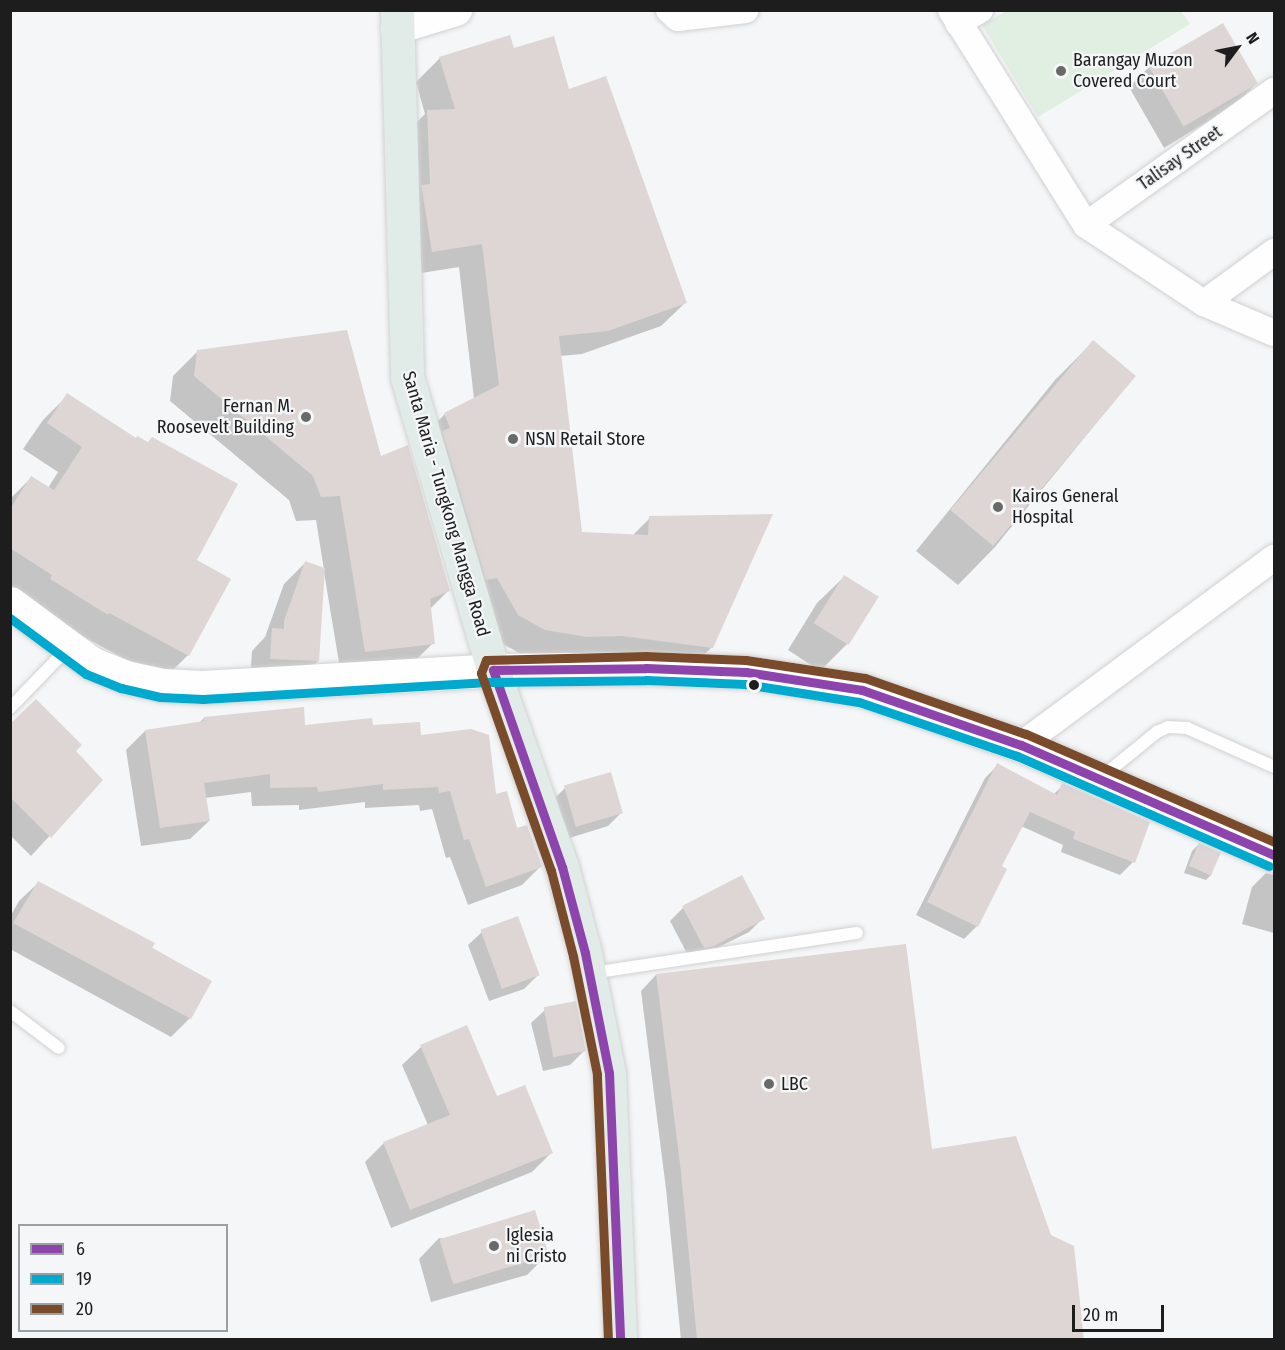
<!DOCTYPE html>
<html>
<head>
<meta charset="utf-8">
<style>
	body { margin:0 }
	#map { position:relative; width:1285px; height:1350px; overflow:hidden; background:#f5f6f7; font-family:"Fira Sans Condensed",sans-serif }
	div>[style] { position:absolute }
	.green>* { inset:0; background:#e1eee2 }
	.shadow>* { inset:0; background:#0003 }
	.building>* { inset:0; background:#ddd6d5; transform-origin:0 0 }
	.roads { filter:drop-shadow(0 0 2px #d1d1d2) drop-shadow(0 0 2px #d1d1d2) }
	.service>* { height:12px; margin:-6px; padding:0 6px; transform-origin:6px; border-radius:6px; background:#fefefe }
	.minor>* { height:26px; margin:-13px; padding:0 13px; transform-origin:13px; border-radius:13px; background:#fefefe }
	.tertiary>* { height:32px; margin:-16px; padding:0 16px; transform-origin:16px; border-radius:16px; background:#fefefe }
	.secondary>* { height:33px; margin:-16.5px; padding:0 16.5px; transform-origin:16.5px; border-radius:16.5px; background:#fefefe }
	.primary>* { height:33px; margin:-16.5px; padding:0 16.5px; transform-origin:16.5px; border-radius:16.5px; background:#e1ebe8 }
	.bus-1>* { height:9px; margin:-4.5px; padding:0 4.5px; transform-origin:4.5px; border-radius:4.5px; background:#8e44ad }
	.bus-2>* { height:9px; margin:-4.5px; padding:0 4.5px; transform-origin:4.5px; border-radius:4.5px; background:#00a9ce }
	.bus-3>* { height:9px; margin:-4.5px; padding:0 4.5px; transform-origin:4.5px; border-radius:4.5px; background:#7a4b2a }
	.dots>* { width:16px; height:16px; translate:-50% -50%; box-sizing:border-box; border:3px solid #f4f6f8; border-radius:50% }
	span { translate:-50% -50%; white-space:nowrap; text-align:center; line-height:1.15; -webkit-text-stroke:4.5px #f4f6f8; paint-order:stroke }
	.poi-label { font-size:18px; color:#1d1d1e }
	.left { translate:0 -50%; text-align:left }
	.right { translate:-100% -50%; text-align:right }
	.street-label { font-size:18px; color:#1d1d1e }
	.frame { position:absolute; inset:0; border:12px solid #1d1d1e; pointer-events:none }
	.legend { position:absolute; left:18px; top:1224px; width:210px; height:108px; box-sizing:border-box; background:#f4f6f8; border:2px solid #9e9fa1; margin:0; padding:8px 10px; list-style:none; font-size:18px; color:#1d1d1e }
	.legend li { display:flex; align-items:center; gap:12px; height:30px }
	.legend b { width:30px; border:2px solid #9e9fa1 }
	.north { position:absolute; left:1207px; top:18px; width:60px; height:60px; -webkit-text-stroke:4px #f4f6f8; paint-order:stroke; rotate:58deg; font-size:16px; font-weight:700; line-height:24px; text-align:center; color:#1d1d1e }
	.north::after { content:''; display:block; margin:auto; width:21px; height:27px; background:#1d1d1e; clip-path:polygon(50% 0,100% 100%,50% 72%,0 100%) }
	.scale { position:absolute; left:1072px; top:1305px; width:92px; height:27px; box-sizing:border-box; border:3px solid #1d1d1e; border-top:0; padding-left:8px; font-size:18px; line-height:21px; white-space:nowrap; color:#1d1d1e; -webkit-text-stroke:4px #f4f6f8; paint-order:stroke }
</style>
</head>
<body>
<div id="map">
	<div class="green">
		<i style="clip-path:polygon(1006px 11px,1181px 11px,1190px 24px,1038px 117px,982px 25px)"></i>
	</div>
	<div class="shadow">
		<i style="clip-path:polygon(513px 50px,568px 90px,685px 303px,661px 326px,582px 354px,560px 356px,581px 534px,632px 536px,650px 518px,712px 647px,688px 671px,521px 654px,494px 639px,421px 438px,445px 414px,474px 399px,459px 267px,409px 275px,404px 135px,425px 114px,416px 82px,440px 58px)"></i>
		<i style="clip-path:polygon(1149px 67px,1256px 84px,1235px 105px,1164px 148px,1129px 87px)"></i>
		<i style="clip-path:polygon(1093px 342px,1134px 377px,995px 547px,958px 585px,916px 551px,1055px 380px)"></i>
		<i style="clip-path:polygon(198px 351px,380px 458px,449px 590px,430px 609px,433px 643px,408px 668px,341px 675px,324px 572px,318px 661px,296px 682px,250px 680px,252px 651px,265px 637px,284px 584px,305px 563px,324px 570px,316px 520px,296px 521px,289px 500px,170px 401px,173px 376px)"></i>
		<i style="clip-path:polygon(68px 395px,195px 561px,229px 579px,188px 655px,163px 680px,84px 637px,10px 590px,10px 499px,32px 477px,48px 488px,58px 472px,23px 449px,43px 420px)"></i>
		<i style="clip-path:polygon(844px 577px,847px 644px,820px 671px,788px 650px,817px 603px)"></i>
		<i style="clip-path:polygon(204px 718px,303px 727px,371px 727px,419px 737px,495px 796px,540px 867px,522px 885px,468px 905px,450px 857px,446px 858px,432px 809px,420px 811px,419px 805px,365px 808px,365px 802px,299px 810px,299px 805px,252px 806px,251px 792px,205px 798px,209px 821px,190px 839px,141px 846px,126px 750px,145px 731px,199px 723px)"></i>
		<i style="clip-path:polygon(10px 726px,74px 751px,101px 780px,31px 856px,10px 835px)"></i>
		<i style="clip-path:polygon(998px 765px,1054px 794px,1063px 785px,1133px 862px,1120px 875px,1061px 852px,1063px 845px,1021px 826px,1000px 867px,1005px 870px,977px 926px,964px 939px,916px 915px,985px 778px)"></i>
		<i style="clip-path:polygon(565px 788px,622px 812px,608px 826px,563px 840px,551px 802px)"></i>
		<i style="clip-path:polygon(1199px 844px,1212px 874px,1206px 880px,1184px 873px,1192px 851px)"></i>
		<i style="clip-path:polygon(1266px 873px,1274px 875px,1274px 933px,1242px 924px,1252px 887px)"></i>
		<i style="clip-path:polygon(38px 883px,210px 981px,190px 1018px,171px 1037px,10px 949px,10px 917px,19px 901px)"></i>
		<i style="clip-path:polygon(683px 908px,763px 918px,749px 932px,691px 961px,670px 921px)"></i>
		<i style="clip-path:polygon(517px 918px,538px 975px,524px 989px,489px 1001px,468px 945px,482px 932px)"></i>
		<i style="clip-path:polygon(656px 975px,931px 1151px,1083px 1340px,681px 1340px,666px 1189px,641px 991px)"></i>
		<i style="clip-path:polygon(545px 1010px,584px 1051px,570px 1065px,543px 1071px,531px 1023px)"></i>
		<i style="clip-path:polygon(421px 1047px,496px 1098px,551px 1153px,532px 1172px,391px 1228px,365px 1162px,384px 1143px,428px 1125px,402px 1065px)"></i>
		<i style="clip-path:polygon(439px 1238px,547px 1255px,527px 1275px,431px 1302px,419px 1259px)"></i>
	</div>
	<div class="building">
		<i style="left:1223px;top:23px;width:70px;height:86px;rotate:60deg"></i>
		<i style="clip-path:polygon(510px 35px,514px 48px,554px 36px,569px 89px,606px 76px,687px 303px,608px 331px,559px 336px,582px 532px,648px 535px,649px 516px,773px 514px,713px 648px,622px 636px,587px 637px,545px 630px,518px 615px,497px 578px,486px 580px,442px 431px,450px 428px,444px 413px,499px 385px,482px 244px,432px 252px,421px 185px,430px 184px,427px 110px,455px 109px,439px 57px)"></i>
		<i style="clip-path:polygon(347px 330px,381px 456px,408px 445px,450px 591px,430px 599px,435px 644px,365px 652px,340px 496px,321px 497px,313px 476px,194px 376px,197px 350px)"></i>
		<i style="left:1093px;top:340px;width:56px;height:222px;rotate:40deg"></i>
		<i style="clip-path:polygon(67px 393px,136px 438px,137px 436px,148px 442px,152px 437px,238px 484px,197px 560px,231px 579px,189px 656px,109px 613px,108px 615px,50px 579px,52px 575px,10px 548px,10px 509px,31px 476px,54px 490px,82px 447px,47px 423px)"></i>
		<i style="clip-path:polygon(305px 561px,325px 568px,319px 661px,270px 659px,272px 628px,284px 629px,284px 621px)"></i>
		<i style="left:844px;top:575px;width:41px;height:57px;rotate:32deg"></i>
		<i style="clip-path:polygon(36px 699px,82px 745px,76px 751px,103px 780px,51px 838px,10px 797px,10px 724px)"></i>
		<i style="clip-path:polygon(304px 707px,305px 725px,372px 718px,373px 725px,420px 722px,421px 735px,471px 729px,489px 735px,496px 794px,507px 791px,517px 828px,527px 825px,542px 867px,486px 887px,469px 839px,464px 840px,450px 791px,439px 793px,438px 787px,383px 790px,383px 784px,318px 792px,317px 787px,270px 788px,270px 774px,204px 783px,210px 821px,160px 828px,145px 730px,204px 721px,204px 717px)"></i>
		<i style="clip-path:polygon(997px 763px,1057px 795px,1062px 783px,1150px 822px,1135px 863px,1073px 839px,1075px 832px,1030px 812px,1002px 866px,1007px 869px,978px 927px,927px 902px)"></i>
		<i style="left:611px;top:772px;width:43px;height:49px;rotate:74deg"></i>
		<i style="left:1199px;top:843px;width:24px;height:25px;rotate:24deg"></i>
		<i style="clip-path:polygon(742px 875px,765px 919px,712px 947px,704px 948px,682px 906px)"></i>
		<i style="clip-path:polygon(38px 881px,155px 943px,152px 948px,212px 981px,191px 1019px,13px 923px)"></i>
		<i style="left:518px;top:916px;width:63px;height:40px;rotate:70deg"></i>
		<i style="clip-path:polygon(906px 944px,932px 1149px,1016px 1136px,1051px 1235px,1074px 1246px,1084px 1340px,697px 1340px,681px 1172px,656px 974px)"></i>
		<i style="left:576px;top:1001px;width:51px;height:33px;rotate:79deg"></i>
		<i style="clip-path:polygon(467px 1025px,497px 1096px,525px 1085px,553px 1153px,410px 1210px,383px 1142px,450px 1115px,420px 1045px)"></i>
		<i style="left:535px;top:1210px;width:47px;height:100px;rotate:73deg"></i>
	</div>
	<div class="roads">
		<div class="service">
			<i style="left:10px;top:708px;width:83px;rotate:-46deg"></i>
			<i style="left:1103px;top:776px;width:70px;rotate:-39.2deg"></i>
			<i style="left:1157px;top:732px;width:12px;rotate:-24deg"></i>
			<i style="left:1168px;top:727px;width:19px;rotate:3deg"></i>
			<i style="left:1187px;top:728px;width:95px;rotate:24.1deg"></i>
			<i style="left:592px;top:973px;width:268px;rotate:-8.6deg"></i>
			<i style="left:10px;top:1011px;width:61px;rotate:37.1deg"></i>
		</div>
		<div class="minor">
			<i style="left:669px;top:10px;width:12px;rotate:42deg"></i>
			<i style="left:678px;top:18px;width:68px;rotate:-6.7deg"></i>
			<i style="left:951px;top:10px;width:254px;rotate:57.9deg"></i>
			<i style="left:1086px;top:225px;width:141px;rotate:33.5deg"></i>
			<i style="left:1204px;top:303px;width:76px;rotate:23.2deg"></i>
			<i style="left:958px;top:23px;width:26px;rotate:-31deg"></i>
			<i style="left:1086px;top:225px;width:231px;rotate:-35.5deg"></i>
			<i style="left:1204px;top:303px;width:87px;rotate:-36.1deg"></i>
			<i style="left:1021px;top:745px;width:315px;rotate:-36.5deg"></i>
		</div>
		<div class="tertiary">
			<i style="left:397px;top:28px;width:62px;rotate:-17deg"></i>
		</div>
		<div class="secondary">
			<i style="left:10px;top:603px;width:101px;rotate:36.5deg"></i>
			<i style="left:91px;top:663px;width:37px;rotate:22deg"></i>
			<i style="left:125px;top:677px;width:38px;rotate:12deg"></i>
			<i style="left:162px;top:685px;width:40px;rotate:2.9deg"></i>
			<i style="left:202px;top:687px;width:291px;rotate:-3.3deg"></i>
			<i style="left:493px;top:670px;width:153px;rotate:-0.7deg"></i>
			<i style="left:646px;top:668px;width:100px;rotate:2.3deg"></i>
			<i style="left:746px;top:672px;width:117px;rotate:8.8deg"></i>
			<i style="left:862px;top:690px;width:168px;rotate:19.1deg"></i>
			<i style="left:1021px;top:745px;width:276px;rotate:23.5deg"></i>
		</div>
		<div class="primary">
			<i style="left:397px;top:10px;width:367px;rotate:88.4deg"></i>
			<i style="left:407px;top:377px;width:305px;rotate:73.6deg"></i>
			<i style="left:493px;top:670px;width:209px;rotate:70.7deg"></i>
			<i style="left:562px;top:867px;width:89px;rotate:75deg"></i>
			<i style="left:585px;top:953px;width:122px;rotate:78.7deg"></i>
			<i style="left:609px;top:1073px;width:267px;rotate:87.6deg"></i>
		</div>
	</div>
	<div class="bus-1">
		<i style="left:493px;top:670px;width:153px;rotate:-0.7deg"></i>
		<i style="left:646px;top:668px;width:100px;rotate:2.3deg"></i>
		<i style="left:746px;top:672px;width:117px;rotate:8.8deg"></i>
		<i style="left:862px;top:690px;width:168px;rotate:19.1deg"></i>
		<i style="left:1021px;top:745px;width:276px;rotate:23.5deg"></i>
		<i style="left:493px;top:670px;width:209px;rotate:70.7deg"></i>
		<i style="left:562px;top:867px;width:89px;rotate:75deg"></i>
		<i style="left:585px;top:953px;width:122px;rotate:78.7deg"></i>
		<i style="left:609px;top:1073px;width:267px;rotate:87.6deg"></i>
	</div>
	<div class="bus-2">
		<i style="left:10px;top:618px;width:94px;rotate:36.4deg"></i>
		<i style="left:86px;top:674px;width:38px;rotate:22deg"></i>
		<i style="left:121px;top:688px;width:40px;rotate:13deg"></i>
		<i style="left:160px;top:697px;width:43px;rotate:2.7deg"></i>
		<i style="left:203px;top:699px;width:290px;rotate:-3.4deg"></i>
		<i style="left:493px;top:682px;width:153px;rotate:-0.7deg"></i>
		<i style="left:646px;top:680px;width:99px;rotate:2.3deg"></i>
		<i style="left:745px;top:684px;width:115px;rotate:9deg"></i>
		<i style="left:859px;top:702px;width:167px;rotate:18.9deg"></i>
		<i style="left:1017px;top:756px;width:275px;rotate:23.6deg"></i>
	</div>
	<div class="bus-3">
		<i style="left:608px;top:1340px;width:266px;rotate:-92.4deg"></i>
		<i style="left:597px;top:1074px;width:120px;rotate:-101.5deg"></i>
		<i style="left:573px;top:956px;width:88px;rotate:-104.5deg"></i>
		<i style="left:551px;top:871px;width:210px;rotate:-109.5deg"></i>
		<i style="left:481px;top:673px;width:14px;rotate:-69deg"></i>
		<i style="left:486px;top:660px;width:160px;rotate:-1.4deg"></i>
		<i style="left:646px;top:656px;width:100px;rotate:2.3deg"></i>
		<i style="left:746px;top:660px;width:120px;rotate:8.6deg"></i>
		<i style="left:865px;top:678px;width:170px;rotate:19.2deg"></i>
		<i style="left:1026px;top:734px;width:270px;rotate:23.5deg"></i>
	</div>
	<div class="dots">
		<i style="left:1061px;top:71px;background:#69696a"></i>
		<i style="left:306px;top:417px;background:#69696a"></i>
		<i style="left:513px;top:439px;background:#69696a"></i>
		<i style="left:998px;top:507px;background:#69696a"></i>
		<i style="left:754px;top:685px;background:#1d1d1e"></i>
		<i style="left:769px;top:1084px;background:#69696a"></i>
		<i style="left:494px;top:1246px;background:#69696a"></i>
	</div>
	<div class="poi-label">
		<span class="left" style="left:1073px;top:71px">Barangay Muzon<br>Covered Court</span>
		<span class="right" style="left:294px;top:417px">Fernan M.<br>Roosevelt Building</span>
		<span class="left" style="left:525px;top:439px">NSN Retail Store</span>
		<span class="left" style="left:1012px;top:507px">Kairos General<br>Hospital</span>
		<span class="left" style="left:781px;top:1084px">LBC</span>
		<span class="left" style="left:506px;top:1246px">Iglesia<br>ni Cristo</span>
	</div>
	<div class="street-label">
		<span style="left:1180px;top:158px;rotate:-35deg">Talisay Street</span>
		<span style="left:446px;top:504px;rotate:74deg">Santa Maria - Tungkong Mangga Road</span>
	</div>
	<div class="frame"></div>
	<ul class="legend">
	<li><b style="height:8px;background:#8e44ad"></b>6</li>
	<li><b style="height:8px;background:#00a9ce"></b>19</li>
	<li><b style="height:8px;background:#7a4b2a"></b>20</li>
	</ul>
	<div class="north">N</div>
	<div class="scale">20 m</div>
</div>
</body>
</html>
